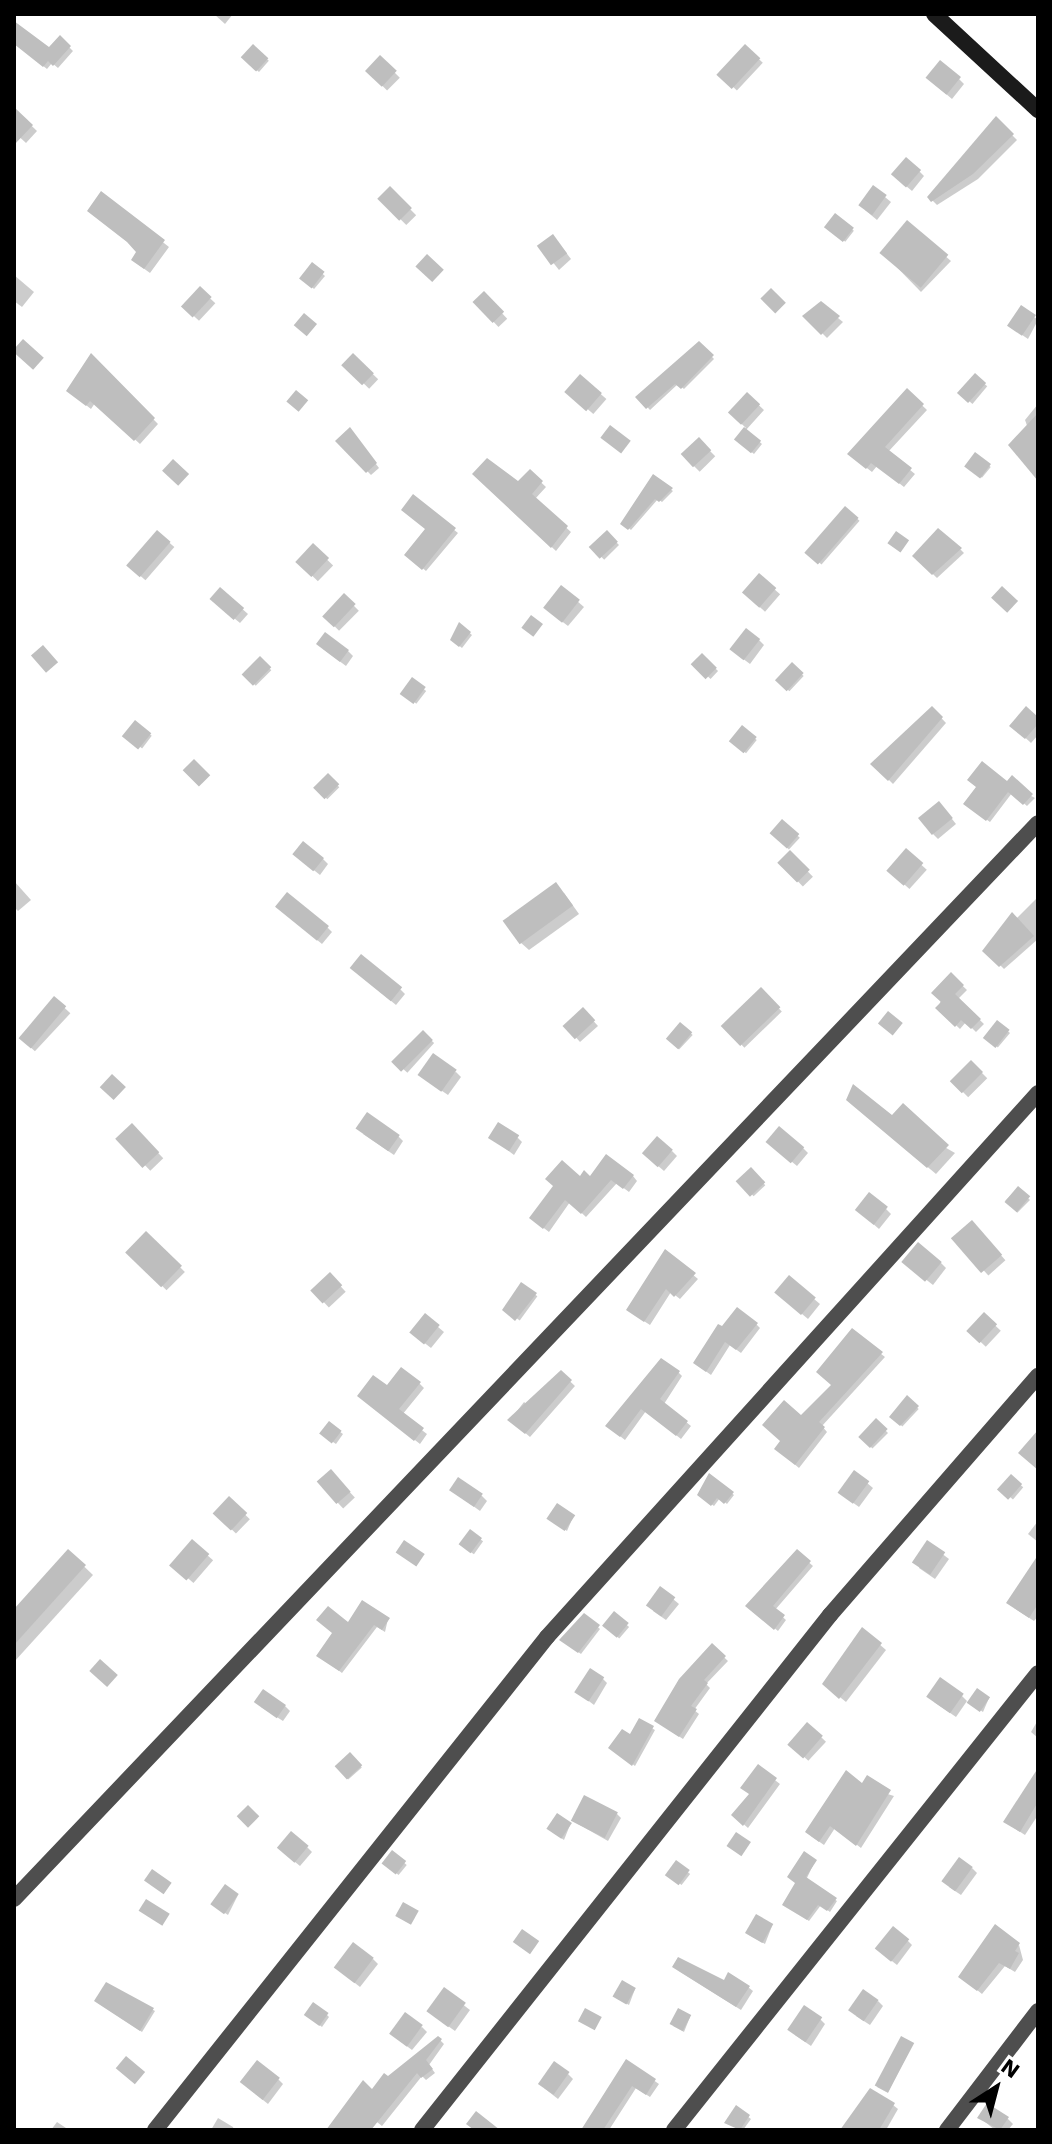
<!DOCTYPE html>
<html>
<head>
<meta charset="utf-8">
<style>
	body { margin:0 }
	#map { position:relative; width:1052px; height:2144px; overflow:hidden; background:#fff; font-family:"Work Sans",sans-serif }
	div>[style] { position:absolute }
	.shadow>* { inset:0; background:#0003; transform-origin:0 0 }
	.building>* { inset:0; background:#bebebe; transform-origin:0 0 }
	.street>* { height:16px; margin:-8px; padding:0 8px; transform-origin:8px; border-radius:8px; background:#4e4e4e }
	.secondary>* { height:16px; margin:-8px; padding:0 8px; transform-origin:8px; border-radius:8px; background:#1b1b1b }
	span { translate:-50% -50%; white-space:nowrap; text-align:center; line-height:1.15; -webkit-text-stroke:7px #fff; paint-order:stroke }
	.frame { position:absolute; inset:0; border:16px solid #000; pointer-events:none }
	.north { position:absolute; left:956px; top:2048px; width:80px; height:80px; -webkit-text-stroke:6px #fff; paint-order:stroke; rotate:36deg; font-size:22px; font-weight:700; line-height:32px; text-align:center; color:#000 }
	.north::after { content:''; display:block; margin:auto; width:28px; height:36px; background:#000; clip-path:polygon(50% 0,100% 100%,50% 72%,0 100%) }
</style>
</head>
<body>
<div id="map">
	<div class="shadow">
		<i style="clip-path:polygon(214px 14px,233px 14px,225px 24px)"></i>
		<i style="clip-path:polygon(14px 23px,49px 50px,60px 38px,73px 51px,58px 68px,52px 63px,47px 69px,14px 43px)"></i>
		<i style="left:253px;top:47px;width:21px;height:15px;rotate:41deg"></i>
		<i style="left:746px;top:47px;width:23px;height:38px;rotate:43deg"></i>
		<i style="left:380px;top:58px;width:28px;height:18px;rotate:45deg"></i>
		<i style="clip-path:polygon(959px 79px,964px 84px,952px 99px,933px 83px)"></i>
		<i style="clip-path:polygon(14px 109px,37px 131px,26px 143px,14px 132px)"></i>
		<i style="clip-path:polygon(996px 119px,1017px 140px,978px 179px,937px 205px,929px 197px)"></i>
		<i style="clip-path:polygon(919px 171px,924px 176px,912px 191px,899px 180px)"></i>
		<i style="clip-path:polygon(874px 188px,891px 202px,877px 220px,865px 210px)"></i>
		<i style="left:390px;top:189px;width:37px;height:14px;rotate:45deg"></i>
		<i style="clip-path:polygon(102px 194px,169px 247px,150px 273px,139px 265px,139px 252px)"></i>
		<i style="left:835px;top:216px;width:24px;height:14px;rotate:38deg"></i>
		<i style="clip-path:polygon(907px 223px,951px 261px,921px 292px,882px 252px)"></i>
		<i style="clip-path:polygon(558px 242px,571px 259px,559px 270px,540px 246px)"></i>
		<i style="left:312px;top:265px;width:17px;height:17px;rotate:40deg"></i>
		<i style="clip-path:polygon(14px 275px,34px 292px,22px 307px,14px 301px)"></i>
		<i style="left:200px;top:289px;width:21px;height:24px;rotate:43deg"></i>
		<i style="left:484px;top:294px;width:34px;height:12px;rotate:47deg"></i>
		<i style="clip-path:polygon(1022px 308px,1038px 320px,1028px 339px,1015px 330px)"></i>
		<i style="clip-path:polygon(805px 316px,838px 318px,843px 322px,827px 338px)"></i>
		<i style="clip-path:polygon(699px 343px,714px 359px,684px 389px,678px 384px,650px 410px,638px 397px)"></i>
		<i style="left:353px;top:355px;width:35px;height:13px;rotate:44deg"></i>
		<i style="clip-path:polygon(92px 357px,158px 424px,140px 444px,95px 403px,91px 409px,73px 395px)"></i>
		<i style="left:580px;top:376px;width:35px;height:20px;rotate:41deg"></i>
		<i style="left:975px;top:376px;width:16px;height:23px;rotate:40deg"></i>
		<i style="clip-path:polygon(907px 391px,927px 410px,888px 452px,915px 474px,904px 487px,877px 466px,872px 472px,854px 458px)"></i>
		<i style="clip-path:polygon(748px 395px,764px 410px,746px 430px,762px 444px,754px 454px,736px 439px,746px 428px,731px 414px)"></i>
		<i style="clip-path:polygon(1038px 404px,1038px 456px,1025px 420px)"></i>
		<i style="clip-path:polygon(350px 430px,379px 468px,371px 475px,338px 441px)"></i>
		<i style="left:699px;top:440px;width:23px;height:22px;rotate:45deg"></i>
		<i style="left:976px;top:455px;width:19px;height:14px;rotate:39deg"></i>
		<i style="clip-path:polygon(530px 472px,546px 487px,535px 499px,571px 532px,556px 551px,474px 474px,519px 484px)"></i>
		<i style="clip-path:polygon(653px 477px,673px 491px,662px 502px,658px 499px,631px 530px,623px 523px)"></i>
		<i style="clip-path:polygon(413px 497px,458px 533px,426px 571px,406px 554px,428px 529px)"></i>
		<i style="left:846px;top:509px;width:18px;height:58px;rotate:41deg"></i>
		<i style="left:157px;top:532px;width:23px;height:44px;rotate:41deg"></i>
		<i style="left:607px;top:533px;width:17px;height:21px;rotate:45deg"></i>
		<i style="left:313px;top:546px;width:28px;height:22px;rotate:44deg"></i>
		<i style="clip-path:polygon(960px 549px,964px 553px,937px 578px,914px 556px)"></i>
		<i style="left:759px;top:576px;width:28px;height:23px;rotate:41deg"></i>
		<i style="clip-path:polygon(562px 588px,584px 607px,568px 626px,551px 613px)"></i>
		<i style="clip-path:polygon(220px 589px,248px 614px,240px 623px,217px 604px)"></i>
		<i style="left:344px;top:596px;width:21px;height:28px;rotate:45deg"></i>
		<i style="clip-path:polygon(460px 625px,472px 635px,462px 648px,452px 640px)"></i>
		<i style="clip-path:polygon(759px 640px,764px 645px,750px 664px,738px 655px)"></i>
		<i style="clip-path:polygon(323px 649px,348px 651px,353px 656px,346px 666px)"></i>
		<i style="left:702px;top:656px;width:22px;height:11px;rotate:43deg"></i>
		<i style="left:260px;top:659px;width:16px;height:22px;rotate:45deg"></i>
		<i style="left:792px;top:665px;width:16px;height:21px;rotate:43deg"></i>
		<i style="left:412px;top:680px;width:18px;height:16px;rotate:38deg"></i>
		<i style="clip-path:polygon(932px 708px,946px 723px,893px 784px,873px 764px)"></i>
		<i style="clip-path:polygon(1038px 720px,1038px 735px,1031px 743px,1017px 730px)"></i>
		<i style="left:135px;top:723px;width:21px;height:16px;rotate:37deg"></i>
		<i style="left:742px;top:728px;width:19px;height:17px;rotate:39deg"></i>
		<i style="left:328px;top:776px;width:16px;height:17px;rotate:45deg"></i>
		<i style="clip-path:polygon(1007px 783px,1035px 798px,1027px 806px,1012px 793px,990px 822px,969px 807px)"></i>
		<i style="clip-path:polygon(944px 809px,956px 824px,938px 839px,933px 834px)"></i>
		<i style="left:783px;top:822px;width:23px;height:16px;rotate:43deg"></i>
		<i style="left:906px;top:851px;width:28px;height:26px;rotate:42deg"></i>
		<i style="left:790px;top:853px;width:33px;height:14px;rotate:46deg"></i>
		<i style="clip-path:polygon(300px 859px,323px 859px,328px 864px,320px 875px)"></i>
		<i style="clip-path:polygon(14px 881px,31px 900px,18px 911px,14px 907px)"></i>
		<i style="clip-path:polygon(564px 893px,579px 914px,529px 950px,520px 942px)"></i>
		<i style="clip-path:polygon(1038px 897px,1038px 939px,1004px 969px,985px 950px)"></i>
		<i style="clip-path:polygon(283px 912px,327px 927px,332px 932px,322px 944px)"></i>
		<i style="clip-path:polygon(357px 973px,400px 989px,405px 994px,396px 1005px)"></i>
		<i style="clip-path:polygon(951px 975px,967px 990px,958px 999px,984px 1024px,976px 1032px,966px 1022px,960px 1029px,938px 1008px)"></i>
		<i style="left:761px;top:990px;width:30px;height:52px;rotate:46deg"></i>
		<i style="left:55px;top:999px;width:21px;height:52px;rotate:43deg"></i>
		<i style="clip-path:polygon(588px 1015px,598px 1026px,580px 1042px,565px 1025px)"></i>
		<i style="left:997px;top:1022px;width:17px;height:19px;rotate:40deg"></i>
		<i style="left:681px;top:1024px;width:16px;height:20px;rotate:43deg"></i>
		<i style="left:423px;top:1033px;width:15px;height:40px;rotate:42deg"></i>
		<i style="left:971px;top:1062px;width:23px;height:27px;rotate:45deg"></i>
		<i style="clip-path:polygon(456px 1072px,461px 1077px,448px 1095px,426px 1080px)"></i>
		<i style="clip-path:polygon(856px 1107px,892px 1117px,955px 1153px,936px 1174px)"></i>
		<i style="left:132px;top:1126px;width:45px;height:18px;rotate:46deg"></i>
		<i style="clip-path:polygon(363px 1134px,398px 1136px,403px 1141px,394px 1155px)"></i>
		<i style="clip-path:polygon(517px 1137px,522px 1142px,514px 1155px,491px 1138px)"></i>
		<i style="clip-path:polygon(774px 1147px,803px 1148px,808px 1153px,797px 1166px)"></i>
		<i style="clip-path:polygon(672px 1151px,677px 1156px,664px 1171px,650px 1159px)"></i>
		<i style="left:751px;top:1170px;width:21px;height:16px;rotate:47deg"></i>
		<i style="clip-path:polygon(633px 1176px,637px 1181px,629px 1192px,617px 1183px,586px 1217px,570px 1202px,549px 1232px,536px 1222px,580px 1178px)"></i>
		<i style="left:1018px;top:1188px;width:17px;height:18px;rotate:45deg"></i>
		<i style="clip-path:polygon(886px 1209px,891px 1214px,879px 1229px,863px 1215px)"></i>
		<i style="left:972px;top:1223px;width:50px;height:23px;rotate:48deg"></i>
		<i style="left:146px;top:1233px;width:55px;height:26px;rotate:45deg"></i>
		<i style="clip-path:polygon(666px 1252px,698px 1279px,680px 1299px,671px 1292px,650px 1325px,633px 1314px)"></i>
		<i style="clip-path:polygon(941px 1263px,946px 1268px,933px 1285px,910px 1267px)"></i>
		<i style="left:330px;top:1275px;width:23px;height:23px;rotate:47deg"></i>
		<i style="clip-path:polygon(789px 1278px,820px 1304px,808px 1319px,782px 1297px)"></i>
		<i style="left:522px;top:1285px;width:19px;height:30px;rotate:36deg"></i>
		<i style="left:984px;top:1315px;width:23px;height:22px;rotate:43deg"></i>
		<i style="clip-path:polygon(425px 1316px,444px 1332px,431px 1348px,418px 1338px)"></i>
		<i style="clip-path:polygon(756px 1324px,760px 1328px,741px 1353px,730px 1345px,711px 1375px,700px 1367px,719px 1327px)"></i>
		<i style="clip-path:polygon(852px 1331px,885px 1357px,822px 1426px,827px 1432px,799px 1468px,780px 1452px,801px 1418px,834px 1385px)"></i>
		<i style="clip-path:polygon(678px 1372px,682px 1376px,664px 1404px,691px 1426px,681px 1439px,646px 1411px,625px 1440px,612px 1430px)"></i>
		<i style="clip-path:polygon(561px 1373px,575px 1386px,530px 1437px,510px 1420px,524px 1402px,530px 1407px)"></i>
		<i style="clip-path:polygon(419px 1383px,424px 1388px,402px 1415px,427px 1434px,420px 1444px,364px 1400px,387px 1388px)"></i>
		<i style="left:907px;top:1398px;width:16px;height:24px;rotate:43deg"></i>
		<i style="left:876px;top:1421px;width:17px;height:22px;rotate:45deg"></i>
		<i style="clip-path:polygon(329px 1424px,343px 1434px,336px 1444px,324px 1436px)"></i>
		<i style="left:331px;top:1472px;width:35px;height:16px;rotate:47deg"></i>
		<i style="clip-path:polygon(854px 1472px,873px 1488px,859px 1507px,845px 1497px)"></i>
		<i style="left:1011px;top:1477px;width:16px;height:16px;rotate:40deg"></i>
		<i style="clip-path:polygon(712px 1478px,734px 1495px,727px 1504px,720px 1498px,714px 1506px,699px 1495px)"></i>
		<i style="clip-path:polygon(451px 1490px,482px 1496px,487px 1501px,480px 1511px)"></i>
		<i style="left:229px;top:1499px;width:29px;height:20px;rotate:44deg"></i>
		<i style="clip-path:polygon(573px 1517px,567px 1531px,551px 1520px)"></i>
		<i style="clip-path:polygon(1038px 1521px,1038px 1542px,1028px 1534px)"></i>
		<i style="left:470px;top:1532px;width:16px;height:16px;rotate:35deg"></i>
		<i style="left:192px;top:1542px;width:28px;height:30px;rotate:41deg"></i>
		<i style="clip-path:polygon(928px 1543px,949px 1559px,935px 1579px,919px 1568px)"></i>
		<i style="clip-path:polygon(69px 1552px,93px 1575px,14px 1662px,14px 1612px)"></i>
		<i style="clip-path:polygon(797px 1552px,813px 1566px,775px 1610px,786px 1620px,778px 1631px,748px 1606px)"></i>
		<i style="clip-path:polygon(1038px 1580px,1038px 1616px,1034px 1621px,1014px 1608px)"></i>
		<i style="clip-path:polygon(661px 1589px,679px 1604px,666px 1620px,653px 1611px)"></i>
		<i style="left:614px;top:1614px;width:20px;height:15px;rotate:41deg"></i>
		<i style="clip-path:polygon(584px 1615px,600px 1629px,581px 1654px,562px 1640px)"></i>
		<i style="clip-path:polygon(388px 1619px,385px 1632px,377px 1627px,342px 1673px,322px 1658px,349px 1625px)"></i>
		<i style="clip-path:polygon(863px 1630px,886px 1650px,846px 1702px,830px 1689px)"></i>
		<i style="clip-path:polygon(712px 1646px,728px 1661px,706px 1684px,710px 1688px,694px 1710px,699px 1714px,683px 1739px,660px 1724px)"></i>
		<i style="clip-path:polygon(602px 1678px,607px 1683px,594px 1705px,577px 1692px)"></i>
		<i style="clip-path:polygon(962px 1696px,967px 1701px,956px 1717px,934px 1702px)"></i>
		<i style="clip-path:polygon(989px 1698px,983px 1712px,971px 1704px)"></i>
		<i style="clip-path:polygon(285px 1706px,290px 1711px,283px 1721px,261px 1707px)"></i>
		<i style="clip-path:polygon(1038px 1720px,1038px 1738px,1031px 1732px)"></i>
		<i style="clip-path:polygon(639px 1721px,655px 1730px,635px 1766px,611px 1748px,630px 1737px)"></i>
		<i style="left:807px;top:1724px;width:26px;height:26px;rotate:43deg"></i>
		<i style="left:350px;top:1754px;width:18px;height:18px;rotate:49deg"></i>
		<i style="clip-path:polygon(758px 1767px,780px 1784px,748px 1828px,733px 1815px,752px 1795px)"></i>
		<i style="clip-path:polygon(1038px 1772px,1038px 1815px,1025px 1835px,1011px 1826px)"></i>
		<i style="clip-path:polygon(862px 1786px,894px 1796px,861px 1848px,835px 1828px,824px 1845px,811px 1836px)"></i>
		<i style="clip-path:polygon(617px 1814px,621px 1818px,608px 1841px,578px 1824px)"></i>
		<i style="clip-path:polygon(570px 1825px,564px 1840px,551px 1831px)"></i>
		<i style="clip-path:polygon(307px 1847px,312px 1852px,300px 1866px,284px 1853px)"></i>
		<i style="left:392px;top:1853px;width:19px;height:13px;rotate:39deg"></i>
		<i style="clip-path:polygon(815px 1861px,806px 1880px,837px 1901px,830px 1912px,821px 1905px,809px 1921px,787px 1906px)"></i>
		<i style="left:676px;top:1863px;width:18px;height:14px;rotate:38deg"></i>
		<i style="clip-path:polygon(972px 1868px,977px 1873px,961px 1895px,949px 1887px)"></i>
		<i style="clip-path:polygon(238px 1895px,228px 1915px,216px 1907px)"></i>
		<i style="clip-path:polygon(772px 1926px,765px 1944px,749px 1935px)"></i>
		<i style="clip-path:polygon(907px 1940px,912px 1945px,897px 1965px,883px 1954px)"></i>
		<i style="clip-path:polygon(1019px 1945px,1023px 1960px,1015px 1972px,1005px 1966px,982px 1994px,966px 1981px)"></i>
		<i style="clip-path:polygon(373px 1959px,378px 1964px,360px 1987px,341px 1972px)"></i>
		<i style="clip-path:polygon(679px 1971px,748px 1987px,753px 1991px,741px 2010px)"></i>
		<i style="clip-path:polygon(107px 1984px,155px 2011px,142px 2032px,98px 2003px)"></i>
		<i style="clip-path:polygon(635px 1989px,629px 2005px,618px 1999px)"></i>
		<i style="clip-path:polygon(444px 1990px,470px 2010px,455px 2031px,434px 2016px)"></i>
		<i style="clip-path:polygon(878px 2001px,883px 2006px,870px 2025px,856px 2016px)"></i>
		<i style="clip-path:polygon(306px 2015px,327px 2015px,329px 2017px,322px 2027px)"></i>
		<i style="clip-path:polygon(690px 2017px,684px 2032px,673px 2026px)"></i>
		<i style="clip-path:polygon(820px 2019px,825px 2024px,811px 2046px,795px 2035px)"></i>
		<i style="clip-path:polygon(422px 2027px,427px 2032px,412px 2050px,396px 2038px)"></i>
		<i style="clip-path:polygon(438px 2038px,444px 2044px,429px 2065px,435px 2073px,426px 2080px,422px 2076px,382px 2126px,368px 2115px,355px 2130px,326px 2130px)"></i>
		<i style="clip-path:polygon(912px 2045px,888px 2093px,877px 2087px)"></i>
		<i style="clip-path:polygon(627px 2062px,659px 2084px,650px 2097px,636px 2088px,609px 2130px,586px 2130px)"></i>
		<i style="clip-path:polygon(568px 2074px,573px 2079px,558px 2099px,544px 2088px)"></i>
		<i style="clip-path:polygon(278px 2079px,283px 2084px,268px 2104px,247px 2087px)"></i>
		<i style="clip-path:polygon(893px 2105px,898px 2109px,886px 2130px,842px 2130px)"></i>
		<i style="clip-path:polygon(736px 2108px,751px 2119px,743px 2130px,726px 2123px)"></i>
		<i style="clip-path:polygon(979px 2117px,1008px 2119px,1013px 2124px,1008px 2130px,995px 2130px)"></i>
		<i style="clip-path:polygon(218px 2118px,233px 2127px,234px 2130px,211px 2130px)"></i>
		<i style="clip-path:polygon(57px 2122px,69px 2130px,51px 2130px)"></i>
	</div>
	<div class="building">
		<i style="clip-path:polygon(14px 21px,49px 47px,60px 35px,71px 46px,53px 66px,48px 61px,43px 67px,14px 44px)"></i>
		<i style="left:253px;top:44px;width:21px;height:18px;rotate:43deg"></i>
		<i style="left:745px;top:44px;width:21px;height:42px;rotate:43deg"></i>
		<i style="left:380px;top:55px;width:23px;height:22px;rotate:43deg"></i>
		<i style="left:940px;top:60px;width:27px;height:23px;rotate:39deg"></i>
		<i style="clip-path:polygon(14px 107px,33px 125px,14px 145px)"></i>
		<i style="clip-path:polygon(996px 116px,1014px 134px,973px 174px,931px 202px,927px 197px)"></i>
		<i style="left:906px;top:157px;width:20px;height:23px;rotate:41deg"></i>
		<i style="left:873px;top:185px;width:17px;height:25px;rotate:36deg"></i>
		<i style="left:390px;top:186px;width:31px;height:18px;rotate:45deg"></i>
		<i style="clip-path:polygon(101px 191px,165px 240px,144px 269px,131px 260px,136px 252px,127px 242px,87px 211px)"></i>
		<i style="left:835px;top:213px;width:24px;height:18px;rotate:38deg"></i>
		<i style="left:907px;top:220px;width:54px;height:43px;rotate:40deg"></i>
		<i style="left:553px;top:234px;width:24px;height:20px;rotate:54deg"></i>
		<i style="left:427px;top:254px;width:23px;height:17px;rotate:43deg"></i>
		<i style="left:312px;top:262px;width:16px;height:21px;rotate:38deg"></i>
		<i style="left:200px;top:286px;width:16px;height:28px;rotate:43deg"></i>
		<i style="left:771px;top:288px;width:21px;height:15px;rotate:45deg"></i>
		<i style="left:484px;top:291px;width:29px;height:16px;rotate:46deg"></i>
		<i style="clip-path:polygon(821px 301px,840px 316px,821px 335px,802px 316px)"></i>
		<i style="left:1021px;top:305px;width:18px;height:25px;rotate:34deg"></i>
		<i style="left:304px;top:313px;width:17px;height:16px;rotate:40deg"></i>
		<i style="left:23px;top:339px;width:28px;height:16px;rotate:42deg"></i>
		<i style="clip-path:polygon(699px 341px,714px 355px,681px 389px,675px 384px,646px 409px,635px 397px)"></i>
		<i style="clip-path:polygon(91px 353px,155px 418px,134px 441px,90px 401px,86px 406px,66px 391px)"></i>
		<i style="left:353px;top:353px;width:29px;height:17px;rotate:44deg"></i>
		<i style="left:975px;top:373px;width:15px;height:27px;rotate:42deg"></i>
		<i style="left:580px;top:374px;width:29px;height:24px;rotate:41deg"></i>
		<i style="clip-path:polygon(907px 388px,924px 404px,885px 447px,912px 468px,899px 484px,871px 463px,866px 469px,847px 454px)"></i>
		<i style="left:296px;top:390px;width:16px;height:15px;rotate:40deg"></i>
		<i style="left:747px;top:392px;width:18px;height:28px;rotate:43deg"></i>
		<i style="clip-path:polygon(1038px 413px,1038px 481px,1008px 445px)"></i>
		<i style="left:610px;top:425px;width:26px;height:16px;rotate:37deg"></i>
		<i style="clip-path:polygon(350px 427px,377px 463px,366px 473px,335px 441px)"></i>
		<i style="left:744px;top:427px;width:22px;height:16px;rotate:39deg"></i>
		<i style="left:699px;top:437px;width:18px;height:25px;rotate:47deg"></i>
		<i style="left:975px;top:452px;width:20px;height:18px;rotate:37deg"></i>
		<i style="clip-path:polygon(487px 458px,518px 481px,530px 469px,543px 481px,532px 494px,568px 526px,551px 548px,472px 474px)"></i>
		<i style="left:173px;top:459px;width:22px;height:16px;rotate:43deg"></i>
		<i style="clip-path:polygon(653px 474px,673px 488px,659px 502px,655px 499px,628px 530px,620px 524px)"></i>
		<i style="clip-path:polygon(413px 494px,456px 528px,422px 570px,404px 555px,425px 529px,401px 510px)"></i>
		<i style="left:845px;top:506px;width:18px;height:62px;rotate:41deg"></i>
		<i style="clip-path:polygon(938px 528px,962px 548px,932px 575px,912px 556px)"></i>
		<i style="left:157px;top:530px;width:18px;height:47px;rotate:41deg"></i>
		<i style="left:607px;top:530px;width:16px;height:25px;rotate:47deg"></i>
		<i style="left:896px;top:531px;width:16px;height:15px;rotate:35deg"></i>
		<i style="left:313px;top:543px;width:22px;height:26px;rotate:43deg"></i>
		<i style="left:759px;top:573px;width:23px;height:26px;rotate:41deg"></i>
		<i style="left:561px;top:585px;width:24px;height:29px;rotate:38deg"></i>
		<i style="left:1002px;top:586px;width:22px;height:16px;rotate:43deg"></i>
		<i style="left:220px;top:587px;width:32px;height:16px;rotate:41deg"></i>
		<i style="left:344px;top:593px;width:16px;height:32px;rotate:43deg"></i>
		<i style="left:531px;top:615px;width:15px;height:16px;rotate:37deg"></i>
		<i style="clip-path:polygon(459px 622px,471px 632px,459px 647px,450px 640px)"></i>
		<i style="left:746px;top:628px;width:18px;height:27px;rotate:38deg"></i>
		<i style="left:325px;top:632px;width:30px;height:15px;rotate:37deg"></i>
		<i style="left:43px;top:645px;width:23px;height:16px;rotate:49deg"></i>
		<i style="left:702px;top:653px;width:21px;height:16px;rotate:45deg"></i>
		<i style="left:260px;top:656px;width:16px;height:26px;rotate:45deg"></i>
		<i style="left:792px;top:662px;width:16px;height:25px;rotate:43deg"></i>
		<i style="left:412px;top:677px;width:17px;height:21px;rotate:36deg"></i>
		<i style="clip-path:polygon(932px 706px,943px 717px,888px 781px,870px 764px)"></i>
		<i style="clip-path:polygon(1026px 706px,1038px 717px,1038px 724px,1025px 739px,1009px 726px)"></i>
		<i style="left:135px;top:720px;width:21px;height:21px;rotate:39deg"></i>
		<i style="left:742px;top:725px;width:19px;height:21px;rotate:39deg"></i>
		<i style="left:194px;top:759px;width:23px;height:16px;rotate:45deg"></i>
		<i style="clip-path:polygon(982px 761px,1007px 781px,1012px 775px,1033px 794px,1023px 805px,1008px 792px,986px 821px,963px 804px,976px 787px,967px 780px)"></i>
		<i style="left:328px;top:773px;width:16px;height:21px;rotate:45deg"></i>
		<i style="left:939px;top:801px;width:22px;height:27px;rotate:51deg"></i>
		<i style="left:782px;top:819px;width:23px;height:19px;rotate:41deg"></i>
		<i style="left:303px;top:841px;width:27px;height:17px;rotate:39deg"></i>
		<i style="left:906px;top:848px;width:23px;height:30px;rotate:41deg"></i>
		<i style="left:790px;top:850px;width:28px;height:18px;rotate:45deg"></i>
		<i style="left:556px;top:882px;width:29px;height:66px;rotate:54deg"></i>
		<i style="left:287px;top:892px;width:54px;height:19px;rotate:39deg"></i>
		<i style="clip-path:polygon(1012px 912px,1034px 936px,999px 967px,982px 951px)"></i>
		<i style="left:361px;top:954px;width:53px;height:18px;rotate:39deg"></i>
		<i style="clip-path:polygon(951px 972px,964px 985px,955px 994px,981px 1019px,971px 1029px,961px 1020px,955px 1027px,935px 1008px,941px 1002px,931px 993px)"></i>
		<i style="left:761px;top:987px;width:28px;height:56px;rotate:46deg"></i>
		<i style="left:54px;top:996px;width:16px;height:55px;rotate:40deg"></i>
		<i style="left:583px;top:1007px;width:18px;height:28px;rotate:47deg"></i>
		<i style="left:888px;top:1011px;width:19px;height:16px;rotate:39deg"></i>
		<i style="left:997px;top:1020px;width:16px;height:23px;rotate:38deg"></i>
		<i style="left:680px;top:1022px;width:16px;height:22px;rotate:40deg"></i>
		<i style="left:423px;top:1030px;width:14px;height:45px;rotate:45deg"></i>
		<i style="left:433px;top:1053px;width:29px;height:27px;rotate:35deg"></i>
		<i style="left:971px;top:1060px;width:17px;height:30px;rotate:45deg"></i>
		<i style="left:112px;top:1074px;width:19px;height:18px;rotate:43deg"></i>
		<i style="clip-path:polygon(853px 1084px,892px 1115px,903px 1103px,949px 1145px,927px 1168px,846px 1100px)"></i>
		<i style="left:367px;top:1112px;width:40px;height:20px;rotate:35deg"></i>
		<i style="left:498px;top:1122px;width:25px;height:19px;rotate:32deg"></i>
		<i style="left:132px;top:1123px;width:40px;height:23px;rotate:47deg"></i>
		<i style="left:779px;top:1126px;width:33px;height:21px;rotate:40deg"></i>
		<i style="left:657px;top:1136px;width:21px;height:23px;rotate:41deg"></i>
		<i style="clip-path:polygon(606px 1154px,634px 1175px,623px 1189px,611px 1180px,581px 1214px,565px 1200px,543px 1229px,529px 1218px,553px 1186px,545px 1179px,562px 1160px,580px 1176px,584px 1170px,590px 1176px)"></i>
		<i style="left:751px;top:1167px;width:21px;height:21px;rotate:47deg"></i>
		<i style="left:1018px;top:1186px;width:16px;height:21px;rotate:40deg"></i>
		<i style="left:869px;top:1192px;width:24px;height:23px;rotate:38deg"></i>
		<i style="left:972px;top:1220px;width:46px;height:28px;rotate:49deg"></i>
		<i style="left:146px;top:1231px;width:50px;height:30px;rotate:44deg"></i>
		<i style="left:918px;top:1242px;width:31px;height:26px;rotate:40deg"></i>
		<i style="clip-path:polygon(665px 1249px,696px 1273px,674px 1297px,666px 1289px,644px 1322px,626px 1310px)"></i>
		<i style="left:330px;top:1272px;width:18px;height:27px;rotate:47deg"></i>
		<i style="left:789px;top:1275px;width:35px;height:23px;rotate:40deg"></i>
		<i style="clip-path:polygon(521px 1282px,537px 1293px,515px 1321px,502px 1310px)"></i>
		<i style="clip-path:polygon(737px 1307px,758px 1323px,736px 1350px,725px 1342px,706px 1372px,693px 1363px,718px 1324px,722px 1326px)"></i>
		<i style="left:984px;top:1312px;width:18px;height:26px;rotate:43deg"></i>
		<i style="left:425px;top:1313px;width:19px;height:25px;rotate:39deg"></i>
		<i style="clip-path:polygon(852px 1328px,883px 1352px,819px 1422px,825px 1427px,795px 1465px,774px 1449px,780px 1441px,762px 1425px,784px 1400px,801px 1415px,831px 1385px,816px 1372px)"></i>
		<i style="clip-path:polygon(661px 1358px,680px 1371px,660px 1399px,688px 1421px,676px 1436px,641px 1409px,620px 1437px,605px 1426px)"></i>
		<i style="clip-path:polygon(401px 1367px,421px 1382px,399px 1409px,424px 1428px,414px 1441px,357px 1396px,373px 1375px,387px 1385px)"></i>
		<i style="clip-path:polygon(561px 1370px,572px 1380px,525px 1434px,507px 1420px)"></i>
		<i style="clip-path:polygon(907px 1395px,919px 1406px,900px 1426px,889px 1417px)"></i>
		<i style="left:876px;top:1418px;width:16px;height:26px;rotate:43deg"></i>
		<i style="left:329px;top:1421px;width:16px;height:16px;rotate:38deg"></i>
		<i style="clip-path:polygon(1038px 1430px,1038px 1470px,1018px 1453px)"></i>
		<i style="left:331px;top:1469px;width:30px;height:19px;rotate:49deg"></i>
		<i style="left:854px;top:1470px;width:19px;height:28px;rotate:36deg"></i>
		<i style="clip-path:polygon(709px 1473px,734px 1492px,724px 1504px,717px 1498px,711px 1506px,697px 1495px)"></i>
		<i style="left:1011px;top:1474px;width:15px;height:21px;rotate:42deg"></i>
		<i style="left:458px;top:1477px;width:30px;height:16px;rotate:34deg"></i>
		<i style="left:229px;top:1496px;width:25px;height:24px;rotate:43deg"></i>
		<i style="left:557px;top:1503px;width:22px;height:19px;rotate:34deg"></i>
		<i style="left:470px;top:1529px;width:15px;height:19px;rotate:37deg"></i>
		<i style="left:192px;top:1539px;width:23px;height:35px;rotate:41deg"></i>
		<i style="left:404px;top:1540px;width:25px;height:15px;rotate:34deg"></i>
		<i style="left:927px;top:1540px;width:22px;height:27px;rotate:34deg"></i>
		<i style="clip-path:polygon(68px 1549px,86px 1565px,14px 1645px,14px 1609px)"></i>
		<i style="clip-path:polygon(797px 1549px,811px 1561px,773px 1606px,785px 1615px,774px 1630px,745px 1606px)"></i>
		<i style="clip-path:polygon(1038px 1555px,1038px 1604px,1029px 1618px,1006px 1603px)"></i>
		<i style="left:660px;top:1586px;width:19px;height:24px;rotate:36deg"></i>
		<i style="clip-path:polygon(362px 1600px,390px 1618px,382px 1630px,374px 1625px,339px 1671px,316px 1656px,332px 1633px,316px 1620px,328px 1606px,348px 1622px)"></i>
		<i style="left:614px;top:1611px;width:19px;height:19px;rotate:39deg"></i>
		<i style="clip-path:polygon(584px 1613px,600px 1625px,578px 1653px,559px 1640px)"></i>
		<i style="clip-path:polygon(862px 1627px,882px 1643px,839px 1699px,822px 1684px)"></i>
		<i style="clip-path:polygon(712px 1643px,726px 1656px,704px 1680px,708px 1683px,691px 1706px,697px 1709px,679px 1737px,654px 1721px,679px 1679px)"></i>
		<i style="left:100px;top:1659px;width:24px;height:16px;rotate:42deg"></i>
		<i style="left:590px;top:1668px;width:17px;height:29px;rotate:33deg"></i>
		<i style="left:940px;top:1677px;width:29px;height:24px;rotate:35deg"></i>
		<i style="left:977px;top:1688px;width:16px;height:18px;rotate:35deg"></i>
		<i style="left:263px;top:1689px;width:28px;height:16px;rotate:35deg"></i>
		<i style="clip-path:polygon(639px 1718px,654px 1726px,632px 1766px,608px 1748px,622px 1729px,630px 1734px)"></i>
		<i style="left:807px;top:1722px;width:21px;height:30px;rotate:41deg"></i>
		<i style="left:350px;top:1752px;width:18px;height:21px;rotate:47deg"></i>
		<i style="clip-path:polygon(758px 1764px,777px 1778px,743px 1826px,731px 1815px,749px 1794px,740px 1788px)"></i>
		<i style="clip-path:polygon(1038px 1768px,1038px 1802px,1020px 1832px,1003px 1822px)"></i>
		<i style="clip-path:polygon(846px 1770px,862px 1783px,867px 1775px,891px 1790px,856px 1846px,830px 1826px,819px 1842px,805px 1832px)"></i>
		<i style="left:584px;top:1795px;width:38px;height:29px;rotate:27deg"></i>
		<i style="left:248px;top:1805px;width:16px;height:16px;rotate:45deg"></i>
		<i style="left:557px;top:1813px;width:18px;height:19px;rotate:34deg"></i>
		<i style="left:291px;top:1831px;width:23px;height:22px;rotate:40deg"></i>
		<i style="left:736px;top:1832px;width:18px;height:17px;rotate:34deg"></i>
		<i style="left:392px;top:1850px;width:18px;height:17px;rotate:38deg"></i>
		<i style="clip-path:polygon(804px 1851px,817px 1860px,806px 1877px,837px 1898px,827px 1911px,818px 1905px,807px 1920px,782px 1905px,795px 1883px,787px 1877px)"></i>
		<i style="left:959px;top:1857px;width:17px;height:30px;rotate:36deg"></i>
		<i style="left:676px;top:1860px;width:17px;height:19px;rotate:36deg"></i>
		<i style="left:152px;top:1869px;width:24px;height:14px;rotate:35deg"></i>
		<i style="left:225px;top:1884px;width:17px;height:25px;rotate:36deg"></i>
		<i style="left:146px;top:1899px;width:28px;height:14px;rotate:32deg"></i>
		<i style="left:403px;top:1902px;width:18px;height:16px;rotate:29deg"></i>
		<i style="left:756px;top:1914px;width:20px;height:22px;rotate:30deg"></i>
		<i style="clip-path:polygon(995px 1924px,1020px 1943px,1015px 1951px,1019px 1953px,1010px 1969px,999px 1963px,977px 1991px,958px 1977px)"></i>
		<i style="left:893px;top:1926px;width:21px;height:29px;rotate:39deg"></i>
		<i style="left:522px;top:1929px;width:21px;height:16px;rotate:35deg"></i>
		<i style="left:353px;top:1942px;width:26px;height:32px;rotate:37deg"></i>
		<i style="clip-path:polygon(678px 1957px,724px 1980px,728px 1972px,750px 1986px,736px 2007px,672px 1967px)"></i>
		<i style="left:622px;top:1980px;width:16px;height:19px;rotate:30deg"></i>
		<i style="clip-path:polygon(106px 1982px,154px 2008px,140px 2031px,94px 2001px)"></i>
		<i style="left:444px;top:1987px;width:27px;height:30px;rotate:36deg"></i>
		<i style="left:863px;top:1989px;width:19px;height:26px;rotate:35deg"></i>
		<i style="left:313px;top:2002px;width:19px;height:16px;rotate:35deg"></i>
		<i style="left:804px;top:2005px;width:22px;height:30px;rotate:34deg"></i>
		<i style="left:585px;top:2008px;width:19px;height:15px;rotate:28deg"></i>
		<i style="left:678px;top:2008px;width:15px;height:18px;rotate:28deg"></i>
		<i style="left:405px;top:2012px;width:22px;height:27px;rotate:36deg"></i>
		<i style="clip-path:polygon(438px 2036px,442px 2039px,426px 2060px,433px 2069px,421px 2078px,417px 2073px,371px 2130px,326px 2130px,363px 2080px,372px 2089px,384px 2073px,388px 2076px)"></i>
		<i style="left:901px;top:2036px;width:15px;height:56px;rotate:28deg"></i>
		<i style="left:126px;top:2056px;width:25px;height:16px;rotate:40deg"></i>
		<i style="clip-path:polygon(626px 2059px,656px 2079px,646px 2095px,632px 2086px,603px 2130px,581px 2130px)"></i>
		<i style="left:257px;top:2060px;width:29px;height:28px;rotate:38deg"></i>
		<i style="left:554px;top:2061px;width:19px;height:28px;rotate:35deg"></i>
		<i style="clip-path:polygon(870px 2088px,895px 2103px,879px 2130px,840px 2130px)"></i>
		<i style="clip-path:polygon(987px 2103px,1009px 2117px,1000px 2130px,977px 2118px)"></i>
		<i style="clip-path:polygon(736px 2105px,750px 2115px,740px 2130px,724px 2123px)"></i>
		<i style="clip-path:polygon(476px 2111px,500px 2130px,474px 2130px,466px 2124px)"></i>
	</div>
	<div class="street">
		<i style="left:14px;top:1899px;width:1485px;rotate:-46.42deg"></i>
		<i style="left:155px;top:2130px;width:630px;rotate:-51.51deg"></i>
		<i style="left:547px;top:1637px;width:733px;rotate:-47.93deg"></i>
		<i style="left:422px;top:2130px;width:657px;rotate:-51.61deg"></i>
		<i style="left:830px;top:1615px;width:317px;rotate:-49deg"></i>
		<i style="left:674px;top:2130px;width:584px;rotate:-51.46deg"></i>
		<i style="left:947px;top:2130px;width:150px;rotate:-52.6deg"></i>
	</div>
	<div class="secondary">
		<i style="left:934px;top:14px;width:142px;rotate:42.7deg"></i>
	</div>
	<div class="frame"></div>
	<div class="north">N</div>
</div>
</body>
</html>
